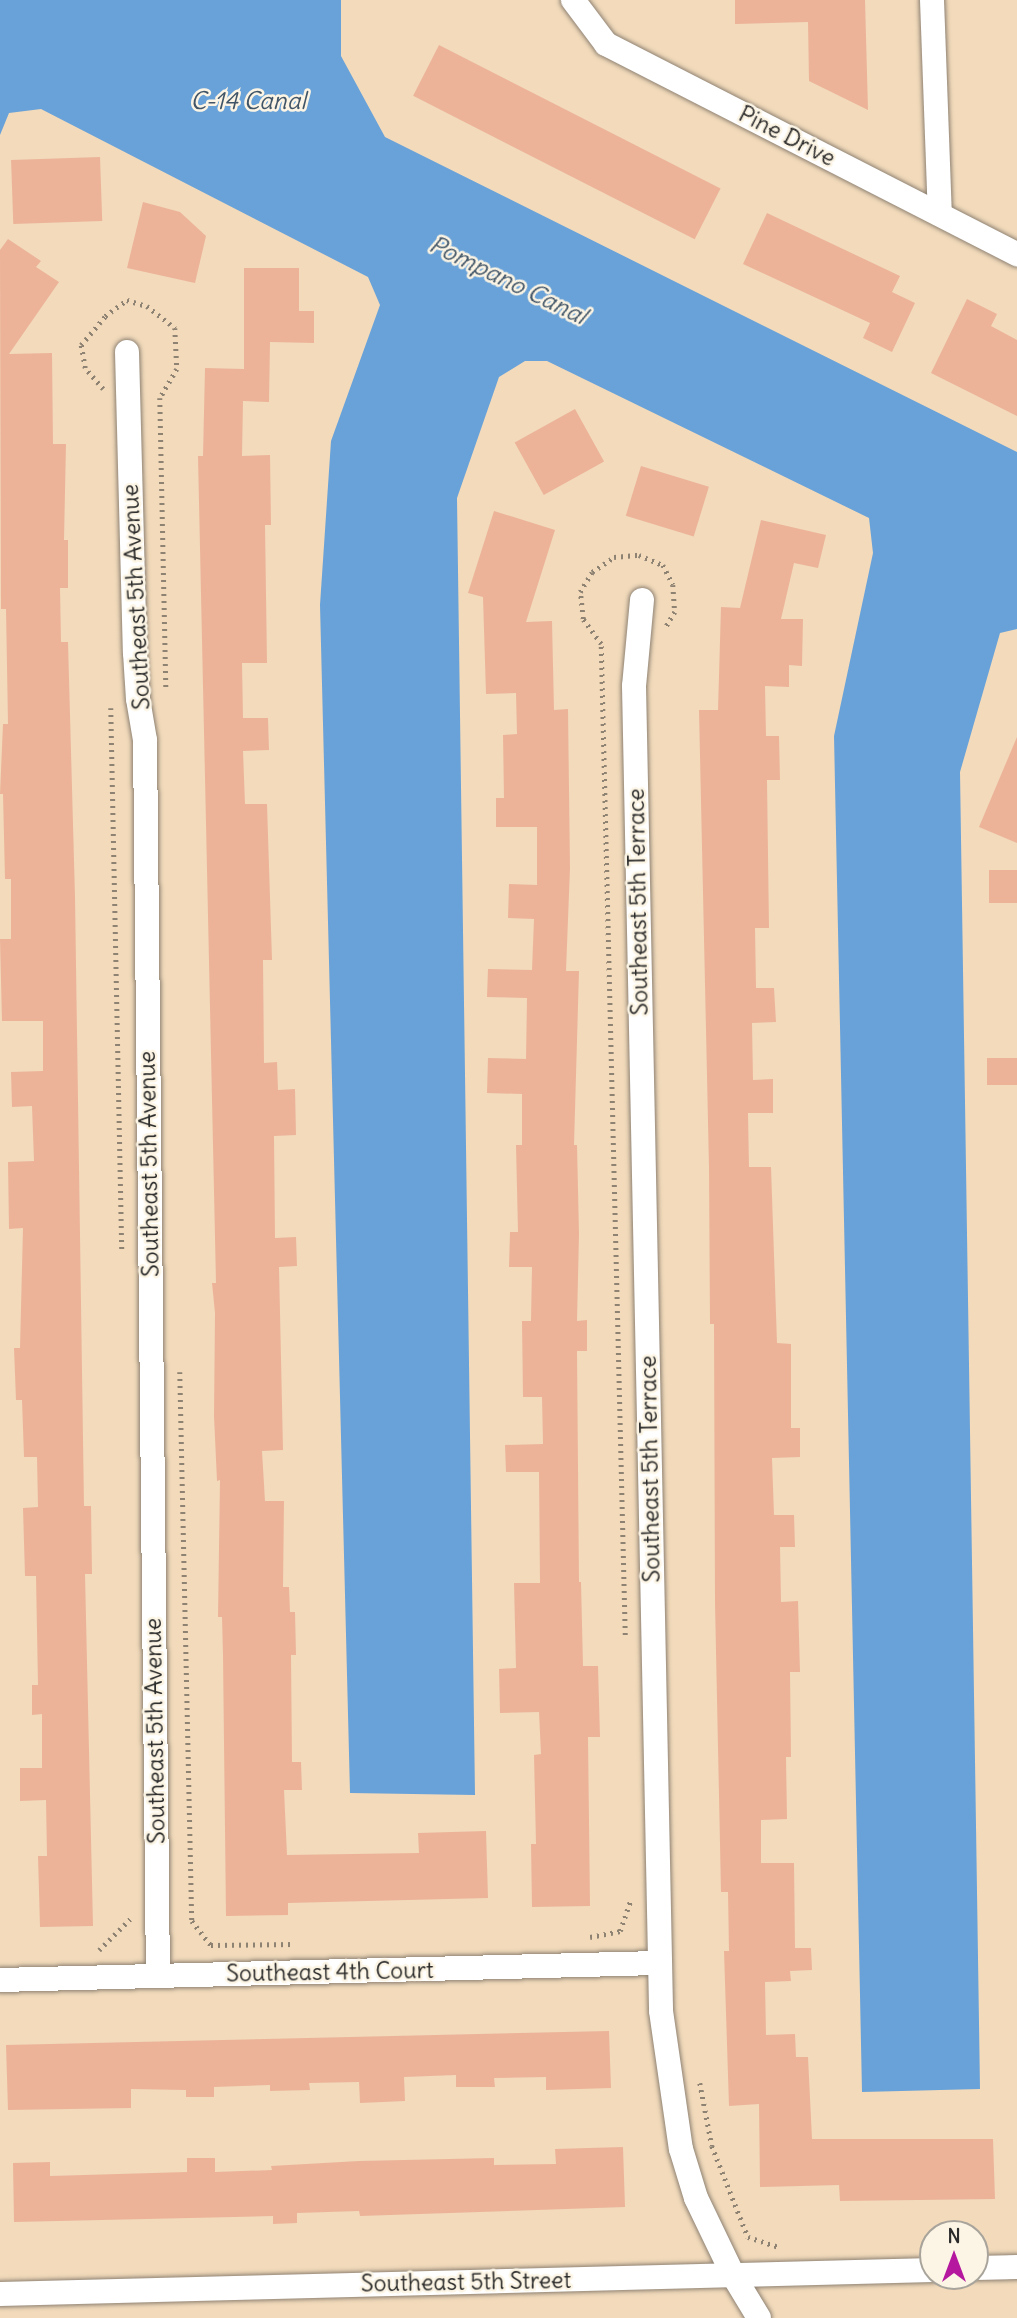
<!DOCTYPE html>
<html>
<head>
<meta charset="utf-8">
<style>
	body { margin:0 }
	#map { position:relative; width:1017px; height:2318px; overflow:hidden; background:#f2dabb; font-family:Delius,sans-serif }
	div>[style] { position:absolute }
	.water>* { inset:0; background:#69a2d8 }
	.building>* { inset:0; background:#ecb399; transform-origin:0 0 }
	.path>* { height:4.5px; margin-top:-2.25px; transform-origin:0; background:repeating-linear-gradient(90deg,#8e8273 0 2px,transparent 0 7px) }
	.roads { filter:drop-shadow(0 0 2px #8e8273) drop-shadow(0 0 2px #8e8273) }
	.minor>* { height:24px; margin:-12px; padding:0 12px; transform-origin:12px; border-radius:12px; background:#fff }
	span { translate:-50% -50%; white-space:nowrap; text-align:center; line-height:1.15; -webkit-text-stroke:5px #fcf5e5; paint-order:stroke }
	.street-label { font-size:23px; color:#2b2b2b }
	.water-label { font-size:24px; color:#415568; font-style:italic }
	.north { position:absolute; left:919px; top:2220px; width:70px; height:70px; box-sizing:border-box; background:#fcf5e5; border:2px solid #a8a49b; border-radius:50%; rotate:0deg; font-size:19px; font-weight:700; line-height:28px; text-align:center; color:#2b2b2b }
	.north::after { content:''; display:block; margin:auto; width:24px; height:32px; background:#b5179e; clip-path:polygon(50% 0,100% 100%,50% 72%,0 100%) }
</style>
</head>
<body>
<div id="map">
	<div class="water">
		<i style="clip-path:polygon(0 0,341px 0,341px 56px,385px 137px,1017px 452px,1017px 629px,1000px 633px,960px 772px,980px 2089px,862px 2092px,834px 736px,873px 553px,869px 518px,547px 361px,525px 361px,499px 377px,457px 498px,475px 1795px,350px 1793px,320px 605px,331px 441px,380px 305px,368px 277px,41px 109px,9px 113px,0 135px)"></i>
	</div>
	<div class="building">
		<i style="clip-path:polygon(735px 0,865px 0,868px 110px,809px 81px,808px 22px,735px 24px)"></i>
		<i style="left:439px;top:45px;width:316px;height:57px;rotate:27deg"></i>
		<i style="left:100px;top:157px;width:64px;height:89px;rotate:88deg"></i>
		<i style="clip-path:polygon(143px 202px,180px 212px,206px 236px,195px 283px,127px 268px)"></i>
		<i style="clip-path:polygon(767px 213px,900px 276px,892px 292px,915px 303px,892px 352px,863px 338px,870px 323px,743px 264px)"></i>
		<i style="clip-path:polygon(8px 239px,41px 261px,36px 267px,59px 282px,9px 354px,52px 353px,53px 444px,66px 444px,64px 540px,68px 540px,68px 588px,60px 588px,61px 642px,68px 642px,75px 897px,84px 1506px,91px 1506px,92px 1574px,85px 1574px,93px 1926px,40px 1927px,38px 1856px,47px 1856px,46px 1800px,20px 1801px,20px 1768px,42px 1768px,42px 1714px,32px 1715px,32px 1685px,38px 1685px,36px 1576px,25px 1576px,23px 1508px,38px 1507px,37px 1457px,24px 1457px,22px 1400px,16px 1400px,14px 1348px,20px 1348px,23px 1228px,9px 1229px,8px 1162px,34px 1161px,32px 1106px,12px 1107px,11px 1072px,43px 1071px,43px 1021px,2px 1021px,0 939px,11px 939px,11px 879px,5px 879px,3px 794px,0 794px,3px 724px,8px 724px,6px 609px,1px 609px,0 250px)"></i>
		<i style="clip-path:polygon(244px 268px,299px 268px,299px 311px,314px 311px,314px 343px,270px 342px,269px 402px,243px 401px,242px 456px,270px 455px,271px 525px,265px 525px,267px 663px,242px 663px,243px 718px,268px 718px,269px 750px,243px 751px,245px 804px,267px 804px,272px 960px,263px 960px,264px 1063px,277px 1062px,278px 1090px,295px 1089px,296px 1135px,274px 1136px,275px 1238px,296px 1237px,297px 1266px,279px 1267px,283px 1450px,262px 1451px,265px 1501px,284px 1501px,283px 1587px,289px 1587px,290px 1612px,295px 1612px,296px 1655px,291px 1655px,292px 1762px,301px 1762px,302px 1790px,284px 1790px,287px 1855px,419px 1853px,418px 1833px,486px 1831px,488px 1898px,288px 1903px,288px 1915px,226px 1916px,223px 1655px,222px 1617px,218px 1617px,220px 1480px,217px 1481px,214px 1416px,215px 1313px,212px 1283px,216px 1283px,198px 456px,203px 456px,205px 368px,244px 369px)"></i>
		<i style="clip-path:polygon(967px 299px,997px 314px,991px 326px,1017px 340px,1017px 416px,931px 373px)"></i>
		<i style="left:575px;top:409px;width:60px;height:69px;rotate:61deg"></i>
		<i style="left:641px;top:466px;width:71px;height:52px;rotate:17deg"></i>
		<i style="clip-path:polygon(494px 511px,555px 530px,526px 622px,552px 621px,554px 710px,568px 709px,570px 868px,566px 971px,579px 971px,574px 1145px,577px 1145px,579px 1234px,577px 1321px,587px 1320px,587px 1351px,577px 1351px,579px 1582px,581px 1582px,583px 1666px,598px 1666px,600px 1737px,588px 1737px,590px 1906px,532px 1907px,531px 1844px,536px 1844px,534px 1755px,541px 1754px,539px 1712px,500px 1713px,499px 1669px,516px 1668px,514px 1583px,540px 1583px,539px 1472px,506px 1472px,505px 1445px,543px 1444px,542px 1397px,523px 1397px,522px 1321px,531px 1321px,532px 1267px,509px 1267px,510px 1232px,518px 1232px,516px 1145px,522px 1145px,522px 1094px,487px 1093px,488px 1058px,526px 1059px,527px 998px,487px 997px,488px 969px,532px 970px,534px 919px,508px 918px,509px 884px,537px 885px,537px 827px,496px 827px,496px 798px,504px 798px,503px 735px,517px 734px,516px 693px,486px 694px,483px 597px,468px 593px)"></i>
		<i style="clip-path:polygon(761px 520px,826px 535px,818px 568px,794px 563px,781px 619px,803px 619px,802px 666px,789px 665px,789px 687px,765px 686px,766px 736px,779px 736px,780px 780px,767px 780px,769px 928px,755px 928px,756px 988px,774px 988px,776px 1022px,752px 1023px,753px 1080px,773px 1079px,773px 1113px,748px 1113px,749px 1167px,771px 1167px,777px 1343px,791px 1344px,791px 1428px,800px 1428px,800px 1457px,772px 1458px,774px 1515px,794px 1515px,795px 1547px,780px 1547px,781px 1602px,798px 1601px,800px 1672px,790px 1672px,791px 1757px,786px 1757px,787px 1819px,761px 1820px,761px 1863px,794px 1863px,795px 1948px,811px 1948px,812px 1970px,790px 1971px,791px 1981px,765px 1982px,766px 2035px,795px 2034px,796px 2057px,808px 2057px,812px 2139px,993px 2139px,995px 2199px,840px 2201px,839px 2185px,760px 2187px,759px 2104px,729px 2106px,724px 1951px,729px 1951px,728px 1892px,721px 1892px,715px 1603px,714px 1324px,710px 1324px,709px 1167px,699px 710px,718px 710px,721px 607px,740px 608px)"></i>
		<i style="clip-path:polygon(1017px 737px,1017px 843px,979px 827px)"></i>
		<i style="left:989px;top:870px;width:28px;height:33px"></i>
		<i style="left:987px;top:1058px;width:30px;height:27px"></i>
		<i style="clip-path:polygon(609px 2031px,611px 2088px,546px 2090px,546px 2077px,494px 2078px,495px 2087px,456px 2087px,456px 2075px,404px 2077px,405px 2101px,360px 2103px,359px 2082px,309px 2083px,310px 2090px,270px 2091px,270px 2085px,214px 2087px,214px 2097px,186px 2097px,186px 2090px,131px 2089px,131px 2108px,8px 2110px,6px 2045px)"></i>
		<i style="clip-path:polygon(623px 2147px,625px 2207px,360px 2216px,359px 2211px,297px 2213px,297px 2223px,273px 2224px,273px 2216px,14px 2222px,13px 2163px,50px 2162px,50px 2176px,187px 2172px,187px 2158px,215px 2158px,215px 2172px,272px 2170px,271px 2166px,359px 2161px,494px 2158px,494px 2165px,556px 2164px,555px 2149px)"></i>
	</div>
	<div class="path">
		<i style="left:103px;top:389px;width:28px;rotate:-131deg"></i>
		<i style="left:85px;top:368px;width:23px;rotate:-100deg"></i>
		<i style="left:81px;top:345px;width:38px;rotate:-50deg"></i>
		<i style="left:105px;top:316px;width:27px;rotate:-36deg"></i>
		<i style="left:127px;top:300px;width:21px;rotate:17deg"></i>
		<i style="left:147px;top:306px;width:36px;rotate:38deg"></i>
		<i style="left:175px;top:328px;width:41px;rotate:87.2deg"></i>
		<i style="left:177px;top:369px;width:34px;rotate:120deg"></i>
		<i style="left:160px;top:398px;width:290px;rotate:88.8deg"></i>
		<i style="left:111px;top:708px;width:541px;rotate:88.84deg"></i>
		<i style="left:180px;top:1372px;width:549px;rotate:88.75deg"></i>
		<i style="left:192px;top:1921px;width:31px;rotate:52deg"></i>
		<i style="left:211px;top:1945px;width:84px;rotate:-0.7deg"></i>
		<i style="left:625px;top:1635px;width:991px;rotate:-91.39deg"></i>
		<i style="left:601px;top:644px;width:31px;rotate:-126deg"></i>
		<i style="left:583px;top:619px;width:27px;rotate:-96deg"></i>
		<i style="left:580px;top:592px;width:23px;rotate:-59deg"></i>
		<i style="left:592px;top:572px;width:27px;rotate:-34deg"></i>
		<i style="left:614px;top:557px;width:25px;rotate:-5deg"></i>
		<i style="left:639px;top:555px;width:26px;rotate:23deg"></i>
		<i style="left:663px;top:565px;width:22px;rotate:63deg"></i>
		<i style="left:673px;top:585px;width:27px;rotate:86deg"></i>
		<i style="left:675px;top:612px;width:17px;rotate:121deg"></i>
		<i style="left:590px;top:1937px;width:31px;rotate:-11deg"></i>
		<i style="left:620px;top:1931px;width:34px;rotate:-71deg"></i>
		<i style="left:99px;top:1950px;width:47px;rotate:-45deg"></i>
		<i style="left:700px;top:2083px;width:64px;rotate:79.2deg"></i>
		<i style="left:712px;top:2146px;width:98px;rotate:68.4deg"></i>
		<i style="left:748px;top:2237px;width:33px;rotate:18deg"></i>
	</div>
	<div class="roads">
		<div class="minor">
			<i style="left:573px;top:0;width:55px;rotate:53.1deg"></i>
			<i style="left:606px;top:44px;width:462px;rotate:27.1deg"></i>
			<i style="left:932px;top:0;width:214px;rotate:87.9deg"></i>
			<i style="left:127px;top:352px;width:301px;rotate:88.5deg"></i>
			<i style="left:135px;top:653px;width:46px;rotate:86.3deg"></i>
			<i style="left:138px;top:699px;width:42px;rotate:80.3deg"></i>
			<i style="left:145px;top:740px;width:1236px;rotate:89.4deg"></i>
			<i style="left:642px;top:600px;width:86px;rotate:95.3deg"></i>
			<i style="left:634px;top:686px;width:1325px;rotate:88.83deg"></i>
			<i style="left:661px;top:2011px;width:139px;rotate:81.8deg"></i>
			<i style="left:681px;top:2149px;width:51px;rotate:73deg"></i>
			<i style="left:696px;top:2198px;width:85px;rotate:64.3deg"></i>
			<i style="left:733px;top:2275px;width:50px;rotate:58.8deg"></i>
			<i style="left:0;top:1980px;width:660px;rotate:-1.48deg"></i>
			<i style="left:975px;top:2268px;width:42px;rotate:-1.4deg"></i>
			<i style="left:0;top:2294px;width:933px;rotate:-1.47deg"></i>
		</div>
	</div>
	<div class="street-label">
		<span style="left:787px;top:136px;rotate:27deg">Pine Drive</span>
		<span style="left:136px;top:597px;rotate:-93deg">Southeast 5th Avenue</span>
		<span style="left:638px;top:902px;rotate:-91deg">Southeast 5th Terrace</span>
		<span style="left:149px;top:1164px;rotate:-91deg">Southeast 5th Avenue</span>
		<span style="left:650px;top:1469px;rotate:-91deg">Southeast 5th Terrace</span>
		<span style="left:155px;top:1731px;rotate:-91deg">Southeast 5th Avenue</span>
		<span style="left:330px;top:1972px;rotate:-1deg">Southeast 4th Court</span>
		<span style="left:466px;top:2282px;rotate:-1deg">Southeast 5th Street</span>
	</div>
	<div class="water-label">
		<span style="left:248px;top:101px">C-14 Canal</span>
		<span style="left:508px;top:280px;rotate:26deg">Pompano Canal</span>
	</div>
	<div class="north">N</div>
</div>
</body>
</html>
